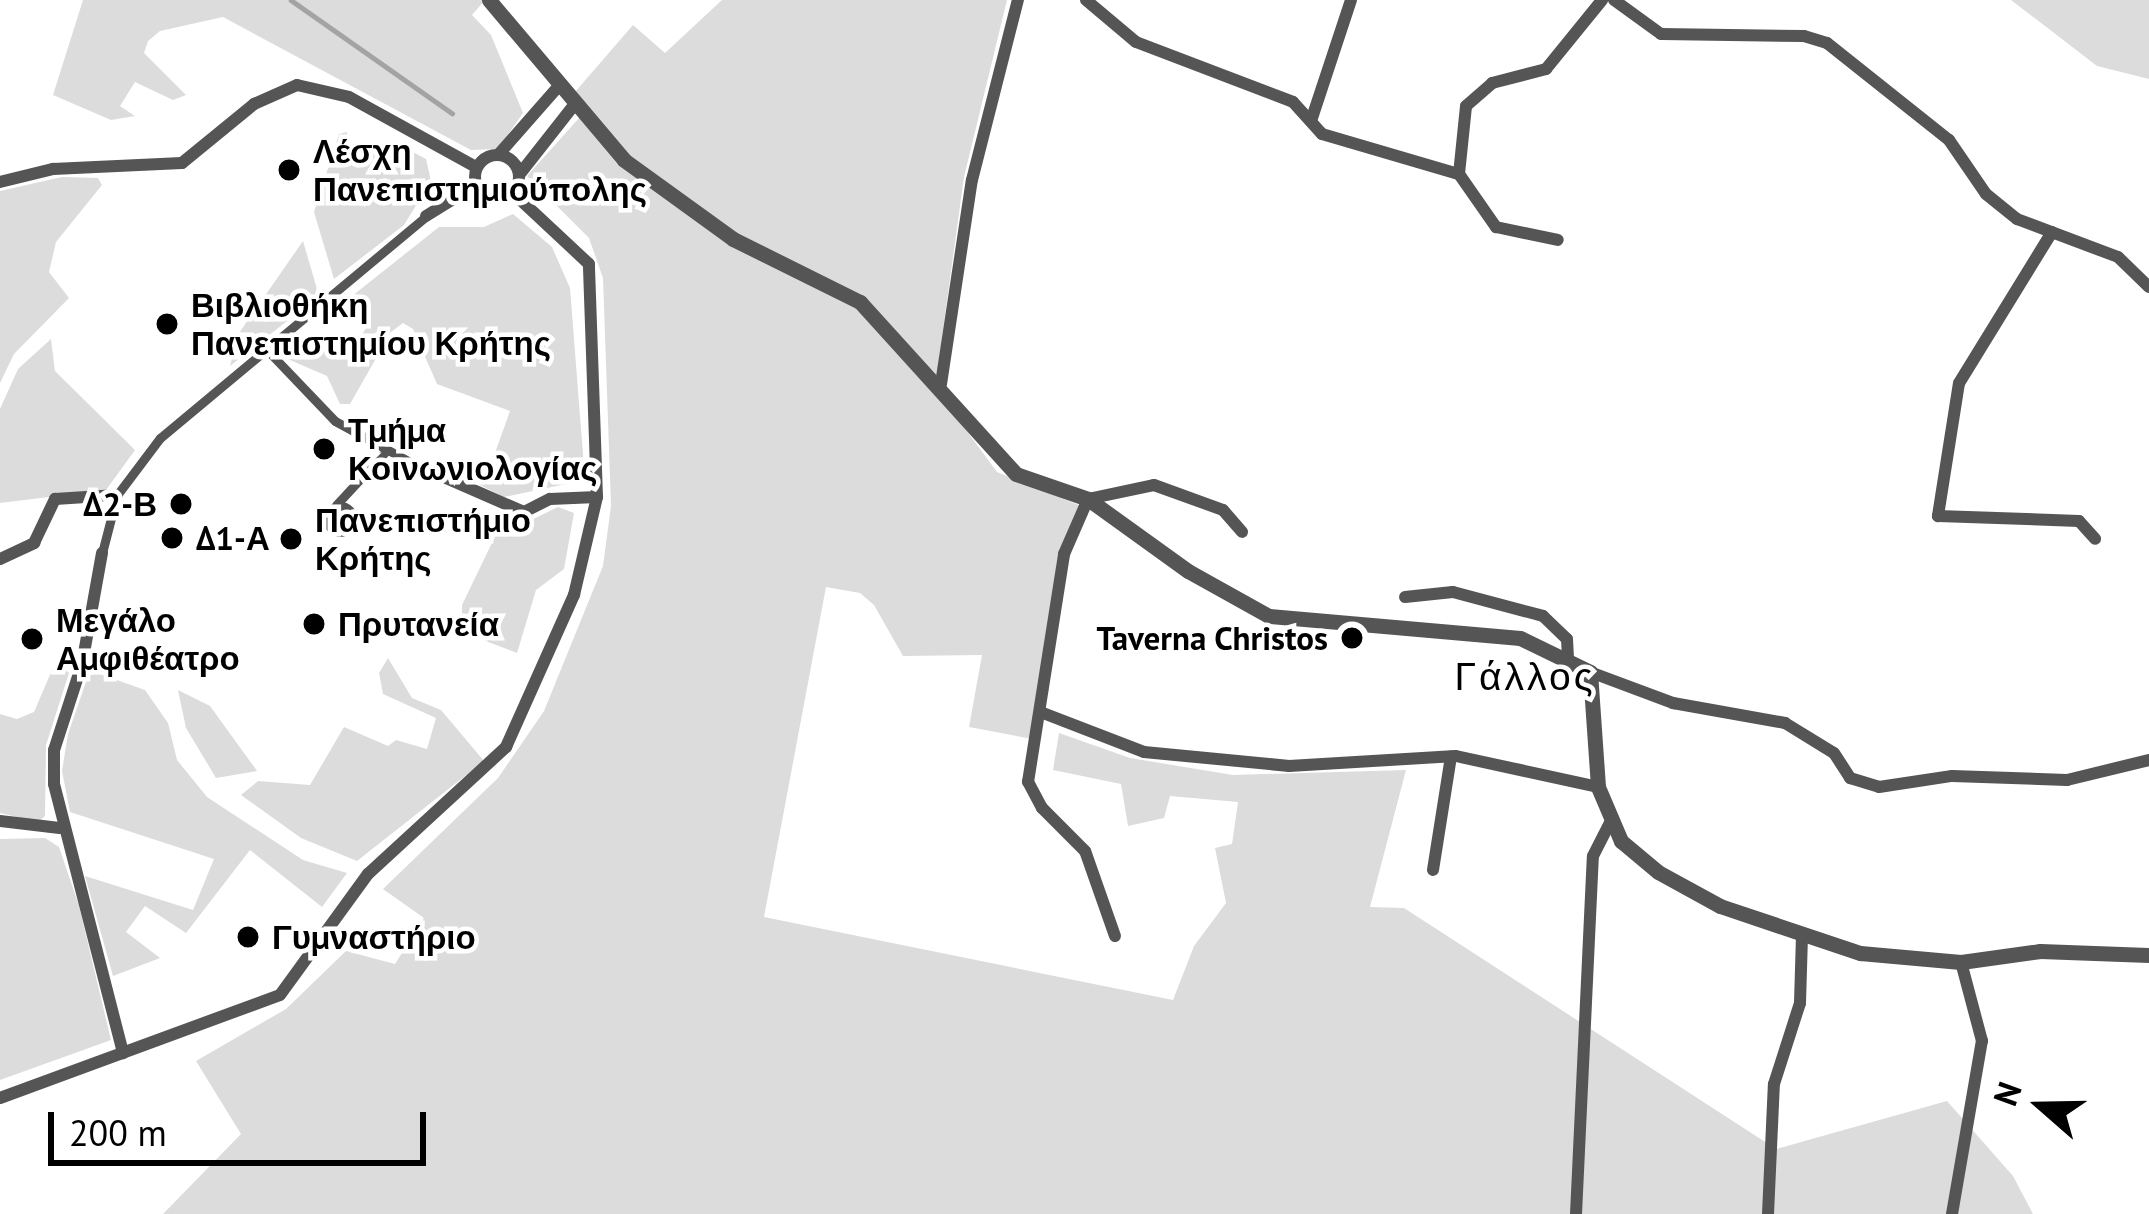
<!DOCTYPE html>
<html>
<head>
<meta charset="utf-8">
<style>
	body { margin:0 }
	#map { position:relative; width:2149px; height:1214px; overflow:hidden; background:#fff; font-family:"PT Sans",sans-serif }
	div>[style] { position:absolute }
	.green>* { inset:0; background:#dcdcdc }
	.stream>* { height:4.5px; margin:-2.25px; padding:0 2.25px; transform-origin:2.25px; border-radius:2.25px; background:#a3a3a3 }
	.pedestrian>* { height:9px; margin:-4.5px; padding:0 4.5px; transform-origin:4.5px; border-radius:4.5px; background:#555 }
	.pedestrian>.ring { margin:-4.5px; padding:0; box-sizing:content-box; background:none; border:9px solid #555; border-radius:50% }
	.minor>* { height:12px; margin:-6px; padding:0 6px; transform-origin:6px; border-radius:6px; background:#555 }
	.minor>.ring { margin:-6px; padding:0; box-sizing:content-box; background:none; border:12px solid #555; border-radius:50% }
	.tertiary>* { height:15px; margin:-7.5px; padding:0 7.5px; transform-origin:7.5px; border-radius:7.5px; background:#555 }
	.dots>* { width:33px; height:33px; translate:-50% -50%; box-sizing:border-box; border:6px solid #fff; border-radius:50% }
	span { translate:-50% -50%; white-space:nowrap; text-align:center; line-height:1.15; -webkit-text-stroke:9px #fff; paint-order:stroke }
	.poi-label { font-size:33px; color:#000; font-weight:700 }
	.left { translate:0 -50%; text-align:left }
	.right { translate:-100% -50%; text-align:right }
	.quarter-label { font-size:39px; color:#000; letter-spacing:3px }
	.north { position:absolute; left:1981px; top:1046px; width:120px; height:120px; -webkit-text-stroke:9px #fff; paint-order:stroke; rotate:290deg; font-size:33px; font-weight:700; line-height:48px; text-align:center; color:#000 }
	.north::after { content:''; display:block; margin:auto; width:42px; height:54px; background:#000; clip-path:polygon(50% 0,100% 100%,50% 72%,0 100%) }
	.scale { position:absolute; left:48px; top:1112px; width:378px; height:54px; box-sizing:border-box; border:6px solid #000; border-top:0; padding-left:15px; font-size:36px; line-height:42px; white-space:nowrap; color:#000; -webkit-text-stroke:9px #fff; paint-order:stroke }
</style>
</head>
<body>
<div id="map">
	<div class="green">
		<i style="clip-path:polygon(83px 0,485px 0,472px 15px,491px 35px,523px 113px,498px 149px,471px 150px,223px 17px,160px 31px,148px 41px,144px 53px,186px 95px,173px 100px,135px 82px,120px 106px,135px 116px,111px 120px,53px 95px)"></i>
		<i style="clip-path:polygon(722px 0,1007px 0,964px 177px,935px 388px,997px 472px,1081px 506px,1061px 559px,1032px 739px,969px 727px,982px 655px,903px 656px,874px 605px,860px 593px,826px 587px,764px 917px,1173px 1000px,1194px 946px,1226px 903px,1215px 848px,1232px 844px,1238px 802px,1170px 796px,1164px 818px,1128px 826px,1121px 784px,1053px 770px,1059px 733px,1130px 758px,1233px 775px,1406px 770px,1370px 907px,1404px 908px,1776px 1149px,1947px 1101px,2013px 1176px,2033px 1214px,163px 1214px,241px 1134px,196px 1061px,286px 1009px,346px 951px,395px 964px,424px 918px,383px 889px,498px 778px,544px 711px,603px 566px,611px 506px,603px 278px,589px 238px,527px 176px,589px 107px,575px 92px,633px 25px,665px 53px)"></i>
		<i style="clip-path:polygon(2011px 0,2149px 0,2149px 79px,2097px 66px)"></i>
		<i style="clip-path:polygon(347px 132px,348px 163px,358px 168px,384px 142px,394px 142px,426px 159px,431px 181px,404px 225px,334px 279px,314px 212px,339px 134px)"></i>
		<i style="clip-path:polygon(62px 177px,98px 178px,102px 185px,56px 242px,49px 272px,69px 298px,14px 354px,0 383px,0 191px)"></i>
		<i style="clip-path:polygon(513px 214px,552px 247px,570px 288px,585px 480px,504px 497px,456px 473px,459px 464px,490px 467px,510px 411px,437px 384px,413px 329px,403px 323px,391px 332px,350px 404px,340px 404px,327px 376px,283px 357px,309px 339px,337px 357px,353px 349px,368px 325px,347px 300px,439px 227px,484px 227px)"></i>
		<i style="clip-path:polygon(303px 241px,319px 296px,230px 366px,239px 333px)"></i>
		<i style="clip-path:polygon(51px 339px,55px 371px,135px 450px,106px 490px,0 503px,0 409px,18px 369px)"></i>
		<i style="clip-path:polygon(558px 507px,574px 513px,564px 569px,536px 590px,517px 653px,462px 632px,462px 605px,503px 520px,525px 523px)"></i>
		<i style="clip-path:polygon(388px 658px,412px 698px,441px 710px,484px 761px,357px 861px,301px 838px,241px 795px,258px 781px,310px 785px,344px 727px,388px 746px,396px 740px,427px 749px,436px 718px,383px 694px,379px 673px)"></i>
		<i style="clip-path:polygon(61px 666px,69px 673px,46px 745px,45px 816px,38px 822px,0 813px,0 714px,17px 719px,34px 712px,52px 670px)"></i>
		<i style="clip-path:polygon(97px 673px,145px 690px,168px 723px,177px 760px,207px 797px,303px 860px,347px 873px,322px 907px,250px 850px,186px 933px,145px 906px,126px 932px,160px 958px,113px 976px,85px 876px,193px 910px,214px 859px,70px 812px,62px 771px,68px 734px,88px 676px)"></i>
		<i style="clip-path:polygon(178px 690px,210px 706px,257px 771px,216px 778px,186px 728px)"></i>
		<i style="clip-path:polygon(45px 838px,59px 847px,79px 906px,111px 1040px,0 1080px,0 839px)"></i>
	</div>
	<div class="stream">
		<i style="left:291px;top:0;width:197px;rotate:35.1deg"></i>
	</div>
	<div class="pedestrian">
		<i style="left:269px;top:352px;width:95px;rotate:46.3deg"></i>
		<i style="left:335px;top:421px;width:90px;rotate:28.6deg"></i>
		<i style="left:336px;top:505px;width:74px;rotate:-47.2deg"></i>
		<i class="ring" style="left:327px;top:506px;width:17px;height:17px"></i>
		<i style="left:102px;top:553px;width:60px;rotate:-75.5deg"></i>
		<i style="left:117px;top:495px;width:71px;rotate:-53deg"></i>
		<i style="left:160px;top:438px;width:346px;rotate:-39.8deg"></i>
	</div>
	<div class="minor">
		<i style="left:1086px;top:0;width:65px;rotate:40deg"></i>
		<i style="left:1136px;top:42px;width:168px;rotate:20.9deg"></i>
		<i style="left:1293px;top:102px;width:43px;rotate:47.8deg"></i>
		<i style="left:1322px;top:134px;width:143px;rotate:16.3deg"></i>
		<i style="left:1459px;top:174px;width:65px;rotate:55.1deg"></i>
		<i style="left:1496px;top:227px;width:63px;rotate:11.8deg"></i>
		<i style="left:1614px;top:0;width:58px;rotate:35.9deg"></i>
		<i style="left:1661px;top:34px;width:143px;rotate:0.8deg"></i>
		<i style="left:1804px;top:36px;width:24px;rotate:17deg"></i>
		<i style="left:1827px;top:43px;width:156px;rotate:38.5deg"></i>
		<i style="left:1949px;top:140px;width:65px;rotate:55.6deg"></i>
		<i style="left:1986px;top:194px;width:40px;rotate:39deg"></i>
		<i style="left:2017px;top:219px;width:108px;rotate:20.6deg"></i>
		<i style="left:2118px;top:257px;width:43px;rotate:44.1deg"></i>
		<i style="left:1311px;top:121px;width:127px;rotate:-71.7deg"></i>
		<i style="left:499px;top:154px;width:88px;rotate:-48.7deg"></i>
		<i class="ring" style="left:475px;top:155px;width:32px;height:32px"></i>
		<i style="left:1459px;top:174px;width:68px;rotate:-84.1deg"></i>
		<i style="left:1466px;top:106px;width:35px;rotate:-41deg"></i>
		<i style="left:1492px;top:83px;width:56px;rotate:-14.5deg"></i>
		<i style="left:1546px;top:69px;width:89px;rotate:-50.9deg"></i>
		<i style="left:519px;top:175px;width:89px;rotate:-51.8deg"></i>
		<i style="left:0;top:182px;width:55px;rotate:-13.8deg"></i>
		<i style="left:53px;top:169px;width:129px;rotate:-2.7deg"></i>
		<i style="left:182px;top:163px;width:93px;rotate:-39.3deg"></i>
		<i style="left:254px;top:104px;width:47px;rotate:-23.8deg"></i>
		<i style="left:297px;top:85px;width:53px;rotate:13deg"></i>
		<i style="left:349px;top:97px;width:145px;rotate:28.9deg"></i>
		<i style="left:426px;top:216px;width:59px;rotate:-31.8deg"></i>
		<i style="left:2052px;top:232px;width:177px;rotate:121.6deg"></i>
		<i style="left:1959px;top:383px;width:135px;rotate:99deg"></i>
		<i style="left:1938px;top:516px;width:141px;rotate:2deg"></i>
		<i style="left:2079px;top:521px;width:24px;rotate:48deg"></i>
		<i style="left:941px;top:384px;width:206px;rotate:-81.4deg"></i>
		<i style="left:972px;top:180px;width:186px;rotate:-75.7deg"></i>
		<i style="left:414px;top:464px;width:120px;rotate:23.6deg"></i>
		<i style="left:524px;top:512px;width:29px;rotate:-27deg"></i>
		<i style="left:550px;top:499px;width:47px;rotate:-2.4deg"></i>
		<i style="left:102px;top:553px;width:113px;rotate:100.2deg"></i>
		<i style="left:82px;top:664px;width:90px;rotate:108deg"></i>
		<i style="left:54px;top:750px;width:34px;rotate:90deg"></i>
		<i style="left:54px;top:784px;width:278px;rotate:75.6deg"></i>
		<i style="left:0;top:559px;width:38px;rotate:-25deg"></i>
		<i style="left:34px;top:543px;width:49px;rotate:-64.5deg"></i>
		<i style="left:55px;top:499px;width:62px;rotate:-3.7deg"></i>
		<i style="left:1405px;top:597px;width:48px;rotate:-5.9deg"></i>
		<i style="left:1453px;top:592px;width:93px;rotate:14.9deg"></i>
		<i style="left:1543px;top:616px;width:33px;rotate:44deg"></i>
		<i style="left:1567px;top:639px;width:20px;rotate:87deg"></i>
		<i style="left:1590px;top:672px;width:89px;rotate:20.5deg"></i>
		<i style="left:1673px;top:703px;width:114px;rotate:10.1deg"></i>
		<i style="left:1785px;top:723px;width:57px;rotate:31.5deg"></i>
		<i style="left:1834px;top:753px;width:30px;rotate:57deg"></i>
		<i style="left:1850px;top:778px;width:30px;rotate:17deg"></i>
		<i style="left:1879px;top:787px;width:74px;rotate:-8.6deg"></i>
		<i style="left:1952px;top:776px;width:115px;rotate:2deg"></i>
		<i style="left:2067px;top:780px;width:84px;rotate:-13.7deg"></i>
		<i style="left:1043px;top:713px;width:108px;rotate:21.1deg"></i>
		<i style="left:1144px;top:752px;width:146px;rotate:5.5deg"></i>
		<i style="left:1289px;top:766px;width:167px;rotate:-3.4deg"></i>
		<i style="left:1456px;top:756px;width:145px;rotate:12.3deg"></i>
		<i style="left:0;top:821px;width:60px;rotate:6.7deg"></i>
		<i style="left:1433px;top:870px;width:115px;rotate:-81deg"></i>
		<i style="left:1115px;top:936px;width:90px;rotate:-109.4deg"></i>
		<i style="left:1085px;top:851px;width:61px;rotate:-135deg"></i>
		<i style="left:1042px;top:808px;width:30px;rotate:-118deg"></i>
		<i style="left:1028px;top:782px;width:231px;rotate:-81deg"></i>
		<i style="left:1064px;top:554px;width:60px;rotate:-66.4deg"></i>
		<i style="left:1088px;top:499px;width:67px;rotate:-12deg"></i>
		<i style="left:1154px;top:485px;width:73px;rotate:19.9deg"></i>
		<i style="left:1223px;top:510px;width:29px;rotate:49deg"></i>
		<i style="left:0;top:1098px;width:298px;rotate:-20.2deg"></i>
		<i style="left:280px;top:995px;width:150px;rotate:-54deg"></i>
		<i style="left:368px;top:874px;width:188px;rotate:-42.6deg"></i>
		<i style="left:506px;top:747px;width:167px;rotate:-65.9deg"></i>
		<i style="left:574px;top:595px;width:101px;rotate:-76.8deg"></i>
		<i style="left:597px;top:497px;width:233px;rotate:-92deg"></i>
		<i style="left:589px;top:264px;width:105px;rotate:-136.9deg"></i>
		<i style="left:1576px;top:1214px;width:358px;rotate:-87.3deg"></i>
		<i style="left:1593px;top:856px;width:37px;rotate:-63deg"></i>
		<i style="left:1768px;top:1214px;width:130px;rotate:-87.4deg"></i>
		<i style="left:1774px;top:1084px;width:85px;rotate:-72.2deg"></i>
		<i style="left:1800px;top:1003px;width:67px;rotate:-88.3deg"></i>
		<i style="left:1952px;top:1214px;width:176px;rotate:-80.2deg"></i>
		<i style="left:1982px;top:1041px;width:82px;rotate:-104.9deg"></i>
	</div>
	<div class="tertiary">
		<i style="left:489px;top:0;width:209px;rotate:49.8deg"></i>
		<i style="left:624px;top:160px;width:135px;rotate:35.9deg"></i>
		<i style="left:733px;top:239px;width:142px;rotate:26.4deg"></i>
		<i style="left:860px;top:302px;width:232px;rotate:47.8deg"></i>
		<i style="left:1016px;top:474px;width:76px;rotate:19.1deg"></i>
		<i style="left:1088px;top:499px;width:123px;rotate:35.8deg"></i>
		<i style="left:1188px;top:571px;width:93px;rotate:29.1deg"></i>
		<i style="left:1269px;top:616px;width:252px;rotate:5deg"></i>
		<i style="left:1520px;top:638px;width:78px;rotate:25.9deg"></i>
		<i style="left:1590px;top:672px;width:115px;rotate:86deg"></i>
		<i style="left:1598px;top:787px;width:59px;rotate:66.9deg"></i>
		<i style="left:1621px;top:841px;width:48px;rotate:40deg"></i>
		<i style="left:1658px;top:872px;width:71px;rotate:28.7deg"></i>
		<i style="left:1720px;top:906px;width:148px;rotate:18.6deg"></i>
		<i style="left:1860px;top:953px;width:101px;rotate:5.1deg"></i>
		<i style="left:1961px;top:962px;width:80px;rotate:-7.9deg"></i>
		<i style="left:2040px;top:951px;width:109px;rotate:2.1deg"></i>
	</div>
	<div class="dots">
		<i style="left:289px;top:170px;background:#000"></i>
		<i style="left:167px;top:324px;background:#000"></i>
		<i style="left:324px;top:449px;background:#000"></i>
		<i style="left:181px;top:504px;background:#000"></i>
		<i style="left:172px;top:538px;background:#000"></i>
		<i style="left:291px;top:539px;background:#000"></i>
		<i style="left:314px;top:624px;background:#000"></i>
		<i style="left:1352px;top:638px;background:#000"></i>
		<i style="left:32px;top:639px;background:#000"></i>
		<i style="left:248px;top:937px;background:#000"></i>
	</div>
	<div class="poi-label">
		<span class="left" style="left:313px;top:170px">Λέσχη<br>Πανεπιστημιούπολης</span>
		<span class="left" style="left:191px;top:324px">Βιβλιοθήκη<br>Πανεπιστημίου Κρήτης</span>
		<span class="left" style="left:348px;top:449px">Τμήμα<br>Κοινωνιολογίας</span>
		<span class="right" style="left:157px;top:504px">Δ2-Β</span>
		<span class="left" style="left:315px;top:539px">Πανεπιστήμιο<br>Κρήτης</span>
		<span class="left" style="left:196px;top:538px">Δ1-Α</span>
		<span class="left" style="left:56px;top:639px">Μεγάλο<br>Αμφιθέατρο</span>
		<span class="left" style="left:338px;top:624px">Πρυτανεία</span>
		<span class="right" style="left:1328px;top:638px">Taverna Christos</span>
		<span class="left" style="left:272px;top:937px">Γυμναστήριο</span>
	</div>
	<div class="quarter-label">
		<span style="left:1525px;top:676px">Γάλλος</span>
	</div>
	<div class="north">N</div>
	<div class="scale">200 m</div>
</div>
</body>
</html>
